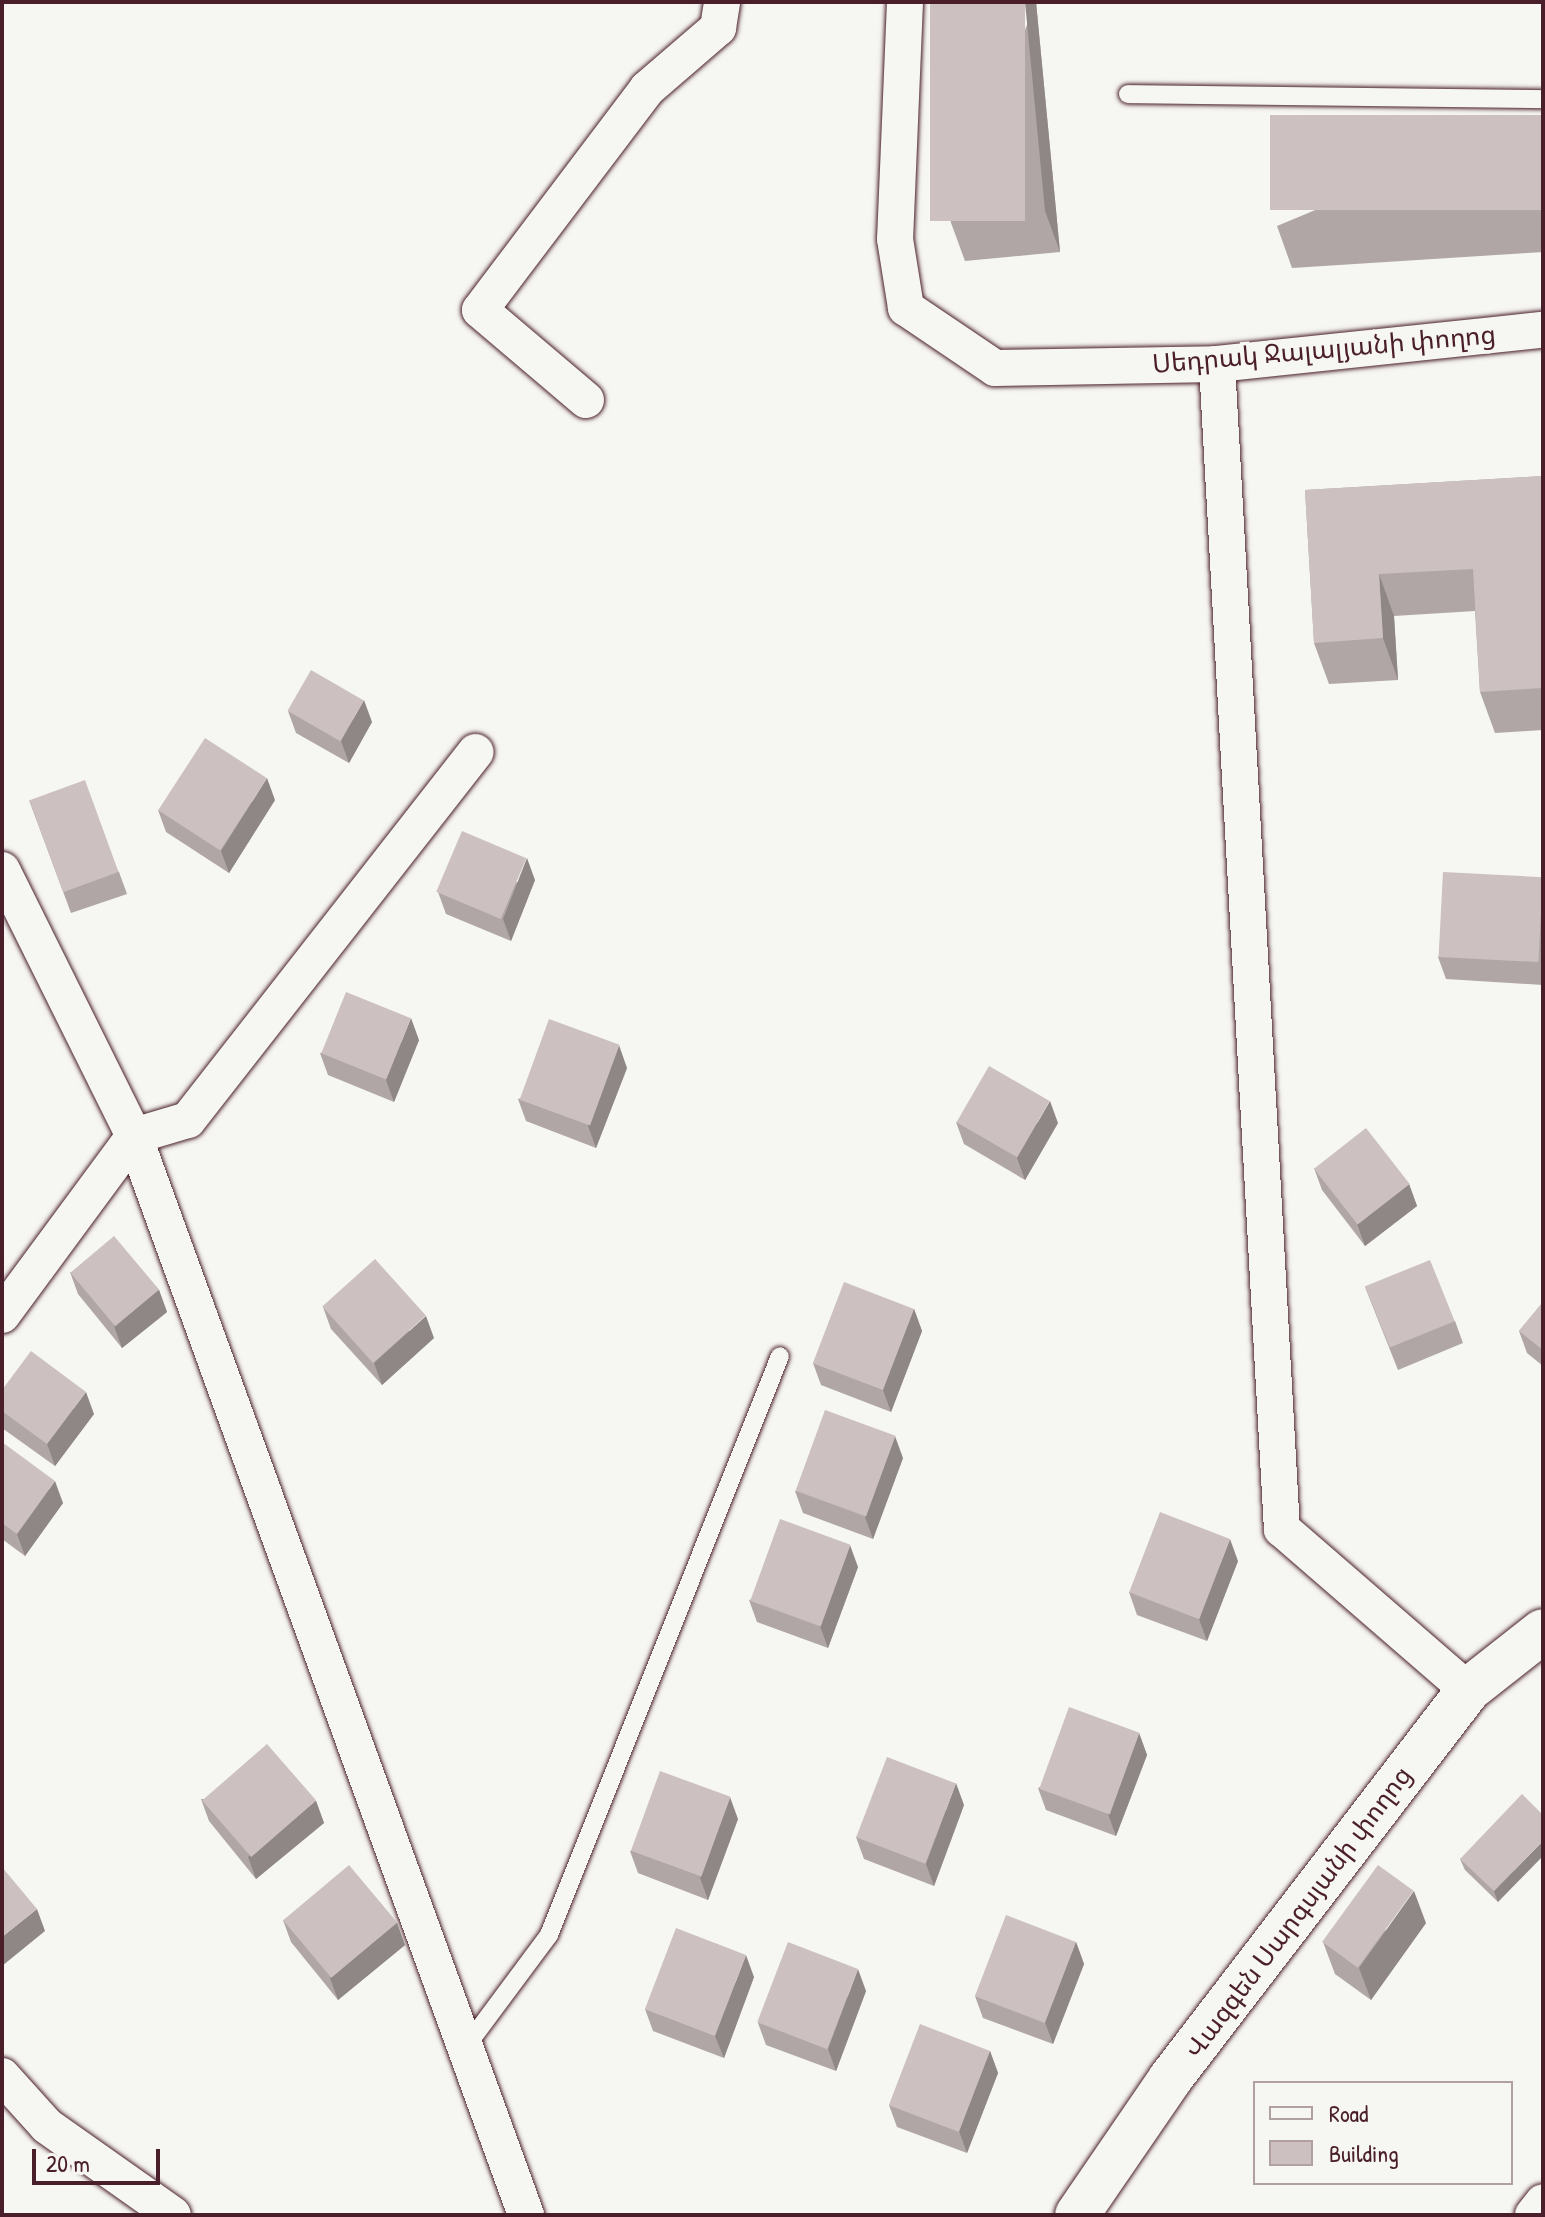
<!DOCTYPE html>
<html>
<head>
<meta charset="utf-8">
<style>
	body { margin:0 }
	#map { position:relative; width:1545px; height:2217px; overflow:hidden; background:#f6f6f2; font-family:"Patrick Hand","Noto Sans Armenian",sans-serif }
	div>[style] { position:absolute }
	.roads { filter:drop-shadow(0 0 2px #4a1f2b) drop-shadow(0 0 2px #4a1f2b) }
	.lane>* { height:18px; margin:-9px; padding:0 9px; transform-origin:9px; border-radius:9px; background:#f6f6f2 }
	.street>* { height:36px; margin:-18px; padding:0 18px; transform-origin:18px; border-radius:18px; background:#f6f6f2 }
	.secondary>* { height:44px; margin:-22px; padding:0 22px; transform-origin:22px; border-radius:22px; background:#f6f6f2 }
	.wall>* { inset:0; background:#afa6a5 }
	.shaded-wall>* { inset:0; background:#8f8786 }
	.building>* { inset:0; background:#ccc1c0; transform-origin:0 0 }
	span { translate:-50% -50%; white-space:nowrap; text-align:center; line-height:1.15; -webkit-text-stroke:7px #f6f6f2; paint-order:stroke }
	.street-label { font-size:26px; color:#4a1f2b }
	.frame { position:absolute; inset:0; border:4px solid #4a1f2b; pointer-events:none }
	.legend { position:absolute; left:1253px; top:2081px; width:260px; height:104px; box-sizing:border-box; background:#f6f6f2; border:2px solid #b1a0a2; margin:0; padding:10px 14px; list-style:none; font-size:24px; color:#4a1f2b }
	.legend li { display:flex; align-items:center; gap:16px; height:40px }
	.legend b { width:40px; border:2px solid #b1a0a2 }
	.scale { position:absolute; left:32px; top:2149px; width:128px; height:36px; box-sizing:border-box; border:4px solid #4a1f2b; border-top:0; padding-left:10px; font-size:24px; line-height:28px; white-space:nowrap; color:#4a1f2b; -webkit-text-stroke:6px #f6f6f2; paint-order:stroke }
</style>
</head>
<body>
<div id="map">
	<div class="roads">
		<div class="lane">
			<i style="left:1128px;top:94px;width:415px;rotate:0.7deg"></i>
			<i style="left:465px;top:2048px;width:141px;rotate:-53.4deg"></i>
			<i style="left:549px;top:1935px;width:623px;rotate:-68.25deg"></i>
		</div>
		<div class="street">
			<i style="left:905px;top:2px;width:237px;rotate:92.4deg"></i>
			<i style="left:895px;top:239px;width:70px;rotate:80.9deg"></i>
			<i style="left:906px;top:308px;width:107px;rotate:34deg"></i>
			<i style="left:995px;top:368px;width:222px;rotate:-1deg"></i>
			<i style="left:1217px;top:364px;width:328px;rotate:-6deg"></i>
			<i style="left:1217px;top:364px;width:1167px;rotate:86.81deg"></i>
			<i style="left:1282px;top:1529px;width:246px;rotate:40.9deg"></i>
			<i style="left:586px;top:400px;width:139px;rotate:-139.7deg"></i>
			<i style="left:480px;top:310px;width:277px;rotate:-52.9deg"></i>
			<i style="left:647px;top:89px;width:94px;rotate:-40.7deg"></i>
			<i style="left:718px;top:28px;width:26px;rotate:-81deg"></i>
			<i style="left:2px;top:870px;width:297px;rotate:63.6deg"></i>
			<i style="left:134px;top:1136px;width:1148px;rotate:70.03deg"></i>
			<i style="left:2px;top:1315px;width:222px;rotate:-53.6deg"></i>
			<i style="left:134px;top:1136px;width:56px;rotate:-16.5deg"></i>
			<i style="left:188px;top:1120px;width:467px;rotate:-52deg"></i>
			<i style="left:2px;top:2076px;width:67px;rotate:48deg"></i>
			<i style="left:47px;top:2126px;width:154px;rotate:35.2deg"></i>
			<i style="left:1533px;top:2215px;width:16px;rotate:-52deg"></i>
		</div>
		<div class="secondary">
			<i style="left:1077px;top:2215px;width:165px;rotate:-55.6deg"></i>
			<i style="left:1170px;top:2079px;width:490px;rotate:-52.5deg"></i>
			<i style="left:1468px;top:1690px;width:95px;rotate:-38.2deg"></i>
		</div>
	</div>
	<div class="wall">
		<i style="clip-path:polygon(1036px 2px,1060px 252px,965px 261px,950px 220px)"></i>
		<i style="clip-path:polygon(1543px 115px,1543px 252px,1292px 268px,1277px 226px)"></i>
		<i style="clip-path:polygon(1543px 476px,1543px 730px,1495px 733px,1480px 692px,1475px 611px,1394px 616px,1398px 680px,1329px 684px,1314px 643px,1305px 490px)"></i>
		<i style="clip-path:polygon(288px 711px,372px 722px,349px 763px,296px 733px)"></i>
		<i style="clip-path:polygon(29px 800px,119px 872px,127px 894px,71px 913px)"></i>
		<i style="clip-path:polygon(275px 800px,229px 873px,166px 832px,158px 810px)"></i>
		<i style="clip-path:polygon(1543px 878px,1543px 985px,1446px 979px,1438px 957px)"></i>
		<i style="clip-path:polygon(535px 880px,511px 941px,446px 914px,438px 892px)"></i>
		<i style="clip-path:polygon(419px 1040px,394px 1102px,328px 1075px,320px 1053px)"></i>
		<i style="clip-path:polygon(627px 1068px,596px 1148px,526px 1121px,518px 1099px)"></i>
		<i style="clip-path:polygon(956px 1122px,1058px 1123px,1025px 1180px,964px 1144px)"></i>
		<i style="clip-path:polygon(1314px 1168px,1409px 1184px,1417px 1206px,1365px 1246px,1322px 1190px)"></i>
		<i style="clip-path:polygon(70px 1272px,159px 1290px,167px 1312px,122px 1348px,78px 1294px)"></i>
		<i style="clip-path:polygon(1365px 1287px,1455px 1321px,1463px 1343px,1398px 1370px)"></i>
		<i style="clip-path:polygon(1543px 1302px,1543px 1366px,1527px 1353px,1519px 1331px)"></i>
		<i style="clip-path:polygon(323px 1307px,434px 1338px,382px 1385px,331px 1329px)"></i>
		<i style="clip-path:polygon(914px 1309px,922px 1331px,891px 1412px,821px 1385px,813px 1363px)"></i>
		<i style="clip-path:polygon(2px 1390px,94px 1414px,55px 1466px,2px 1428px)"></i>
		<i style="clip-path:polygon(2px 1442px,63px 1503px,25px 1556px,2px 1539px)"></i>
		<i style="clip-path:polygon(903px 1458px,873px 1539px,803px 1513px,795px 1491px)"></i>
		<i style="clip-path:polygon(1238px 1561px,1207px 1641px,1137px 1615px,1129px 1592px)"></i>
		<i style="clip-path:polygon(858px 1567px,828px 1648px,757px 1622px,749px 1600px)"></i>
		<i style="clip-path:polygon(1139px 1733px,1147px 1755px,1116px 1836px,1046px 1810px,1038px 1788px)"></i>
		<i style="clip-path:polygon(201px 1799px,316px 1801px,324px 1823px,256px 1879px,209px 1821px)"></i>
		<i style="clip-path:polygon(964px 1805px,934px 1886px,864px 1859px,856px 1837px)"></i>
		<i style="clip-path:polygon(1543px 1815px,1498px 1902px,1465px 1870px,1460px 1859px)"></i>
		<i style="clip-path:polygon(738px 1819px,708px 1900px,638px 1873px,630px 1851px)"></i>
		<i style="clip-path:polygon(283px 1920px,397px 1923px,405px 1945px,338px 2000px,291px 1942px)"></i>
		<i style="clip-path:polygon(1426px 1923px,1371px 2000px,1335px 1974px,1323px 1942px)"></i>
		<i style="clip-path:polygon(1076px 1942px,1084px 1964px,1053px 2044px,983px 2018px,975px 1996px)"></i>
		<i style="clip-path:polygon(754px 1977px,724px 2058px,653px 2031px,645px 2009px)"></i>
		<i style="clip-path:polygon(866px 1991px,836px 2071px,766px 2045px,758px 2023px)"></i>
		<i style="clip-path:polygon(990px 2051px,998px 2073px,967px 2153px,897px 2127px,889px 2105px)"></i>
	</div>
	<div class="shaded-wall">
		<i style="clip-path:polygon(1025px 2px,1036px 2px,1060px 252px,1045px 211px)"></i>
		<i style="clip-path:polygon(1379px 574px,1394px 616px,1398px 680px,1383px 638px)"></i>
		<i style="clip-path:polygon(364px 700px,372px 722px,349px 763px,341px 741px)"></i>
		<i style="clip-path:polygon(267px 778px,275px 800px,229px 873px,221px 851px)"></i>
		<i style="clip-path:polygon(527px 858px,535px 880px,511px 941px,503px 919px)"></i>
		<i style="clip-path:polygon(411px 1018px,419px 1040px,394px 1102px,386px 1080px)"></i>
		<i style="clip-path:polygon(619px 1045px,627px 1068px,596px 1148px,588px 1126px)"></i>
		<i style="clip-path:polygon(1050px 1101px,1058px 1123px,1025px 1180px,1017px 1158px)"></i>
		<i style="clip-path:polygon(1409px 1184px,1417px 1206px,1365px 1246px,1357px 1224px)"></i>
		<i style="clip-path:polygon(159px 1290px,167px 1312px,122px 1348px,114px 1326px)"></i>
		<i style="clip-path:polygon(914px 1309px,922px 1331px,891px 1412px,883px 1390px)"></i>
		<i style="clip-path:polygon(426px 1316px,434px 1338px,382px 1385px,374px 1363px)"></i>
		<i style="clip-path:polygon(86px 1392px,94px 1414px,55px 1466px,47px 1444px)"></i>
		<i style="clip-path:polygon(895px 1436px,903px 1458px,873px 1539px,865px 1517px)"></i>
		<i style="clip-path:polygon(55px 1481px,63px 1503px,25px 1556px,17px 1534px)"></i>
		<i style="clip-path:polygon(1230px 1539px,1238px 1561px,1207px 1641px,1199px 1619px)"></i>
		<i style="clip-path:polygon(850px 1545px,858px 1567px,828px 1648px,820px 1626px)"></i>
		<i style="clip-path:polygon(1139px 1733px,1147px 1755px,1116px 1836px,1108px 1814px)"></i>
		<i style="clip-path:polygon(956px 1783px,964px 1805px,934px 1886px,926px 1864px)"></i>
		<i style="clip-path:polygon(730px 1797px,738px 1819px,708px 1900px,700px 1878px)"></i>
		<i style="clip-path:polygon(316px 1801px,324px 1823px,256px 1879px,248px 1857px)"></i>
		<i style="clip-path:polygon(1543px 1841px,1543px 1856px,1498px 1902px,1494px 1891px)"></i>
		<i style="clip-path:polygon(1414px 1891px,1426px 1923px,1371px 2000px,1359px 1968px)"></i>
		<i style="clip-path:polygon(37px 1909px,45px 1931px,2px 1966px,2px 1937px)"></i>
		<i style="clip-path:polygon(397px 1923px,405px 1945px,338px 2000px,330px 1978px)"></i>
		<i style="clip-path:polygon(1076px 1942px,1084px 1964px,1053px 2044px,1045px 2022px)"></i>
		<i style="clip-path:polygon(746px 1955px,754px 1977px,724px 2058px,715px 2036px)"></i>
		<i style="clip-path:polygon(858px 1969px,866px 1991px,836px 2071px,828px 2049px)"></i>
		<i style="clip-path:polygon(990px 2051px,998px 2073px,967px 2153px,959px 2131px)"></i>
	</div>
	<div class="building">
		<i style="left:930px;top:2px;width:95px;height:219px"></i>
		<i style="left:1543px;top:115px;width:95px;height:273px;rotate:90deg"></i>
		<i style="clip-path:polygon(1543px 476px,1543px 688px,1480px 692px,1473px 569px,1379px 574px,1383px 638px,1314px 643px,1305px 490px)"></i>
		<i style="left:311px;top:670px;width:61px;height:47px;rotate:30deg"></i>
		<i style="left:205px;top:738px;width:74px;height:86px;rotate:33deg"></i>
		<i style="left:85px;top:780px;width:98px;height:59px;rotate:70deg"></i>
		<i style="left:462px;top:831px;width:70px;height:66px;rotate:23deg"></i>
		<i style="left:1443px;top:872px;width:100px;height:85px;rotate:3deg"></i>
		<i style="left:346px;top:992px;width:70px;height:66px;rotate:22deg"></i>
		<i style="left:549px;top:1019px;width:75px;height:86px;rotate:20deg"></i>
		<i style="left:989px;top:1066px;width:70px;height:65px;rotate:30deg"></i>
		<i style="left:1366px;top:1128px;width:71px;height:66px;rotate:52deg"></i>
		<i style="left:114px;top:1236px;width:70px;height:57px;rotate:50deg"></i>
		<i style="left:375px;top:1259px;width:76px;height:71px;rotate:48deg"></i>
		<i style="left:1430px;top:1260px;width:66px;height:70px;rotate:68deg"></i>
		<i style="left:844px;top:1282px;width:75px;height:87px;rotate:21deg"></i>
		<i style="clip-path:polygon(1543px 1302px,1543px 1350px,1519px 1331px)"></i>
		<i style="clip-path:polygon(31px 1351px,86px 1392px,47px 1444px,2px 1411px,2px 1390px)"></i>
		<i style="left:825px;top:1410px;width:75px;height:86px;rotate:20deg"></i>
		<i style="clip-path:polygon(2px 1442px,55px 1481px,17px 1534px,2px 1523px)"></i>
		<i style="left:1160px;top:1512px;width:75px;height:86px;rotate:21deg"></i>
		<i style="left:780px;top:1519px;width:75px;height:87px;rotate:20deg"></i>
		<i style="left:1069px;top:1707px;width:75px;height:87px;rotate:20deg"></i>
		<i style="left:267px;top:1744px;width:75px;height:86px;rotate:49deg"></i>
		<i style="left:887px;top:1757px;width:74px;height:86px;rotate:21deg"></i>
		<i style="left:660px;top:1771px;width:75px;height:85px;rotate:20deg"></i>
		<i style="clip-path:polygon(1522px 1794px,1543px 1815px,1543px 1841px,1494px 1891px,1460px 1859px)"></i>
		<i style="left:349px;top:1865px;width:75px;height:86px;rotate:50deg"></i>
		<i style="left:1378px;top:1865px;width:44px;height:95px;rotate:36deg"></i>
		<i style="clip-path:polygon(2px 1867px,37px 1909px,2px 1937px)"></i>
		<i style="left:1006px;top:1915px;width:75px;height:87px;rotate:21deg"></i>
		<i style="left:676px;top:1928px;width:75px;height:87px;rotate:21deg"></i>
		<i style="left:788px;top:1942px;width:75px;height:86px;rotate:21deg"></i>
		<i style="left:920px;top:2024px;width:75px;height:87px;rotate:21deg"></i>
	</div>
	<div class="street-label">
		<span style="left:1324px;top:349px;rotate:-5deg">Սեդրակ Ջալալյանի փողոց</span>
		<span style="left:1298px;top:1912px;rotate:-53deg">Վազգեն Սարգսյանի փողոց</span>
	</div>
	<div class="frame"></div>
	<ul class="legend">
	<li><b style="height:10px;background:#f6f6f2"></b>Road</li>
	<li><b style="height:22px;background:#ccc1c0"></b>Building</li>
	</ul>
	<div class="scale">20 m</div>
</div>
</body>
</html>
